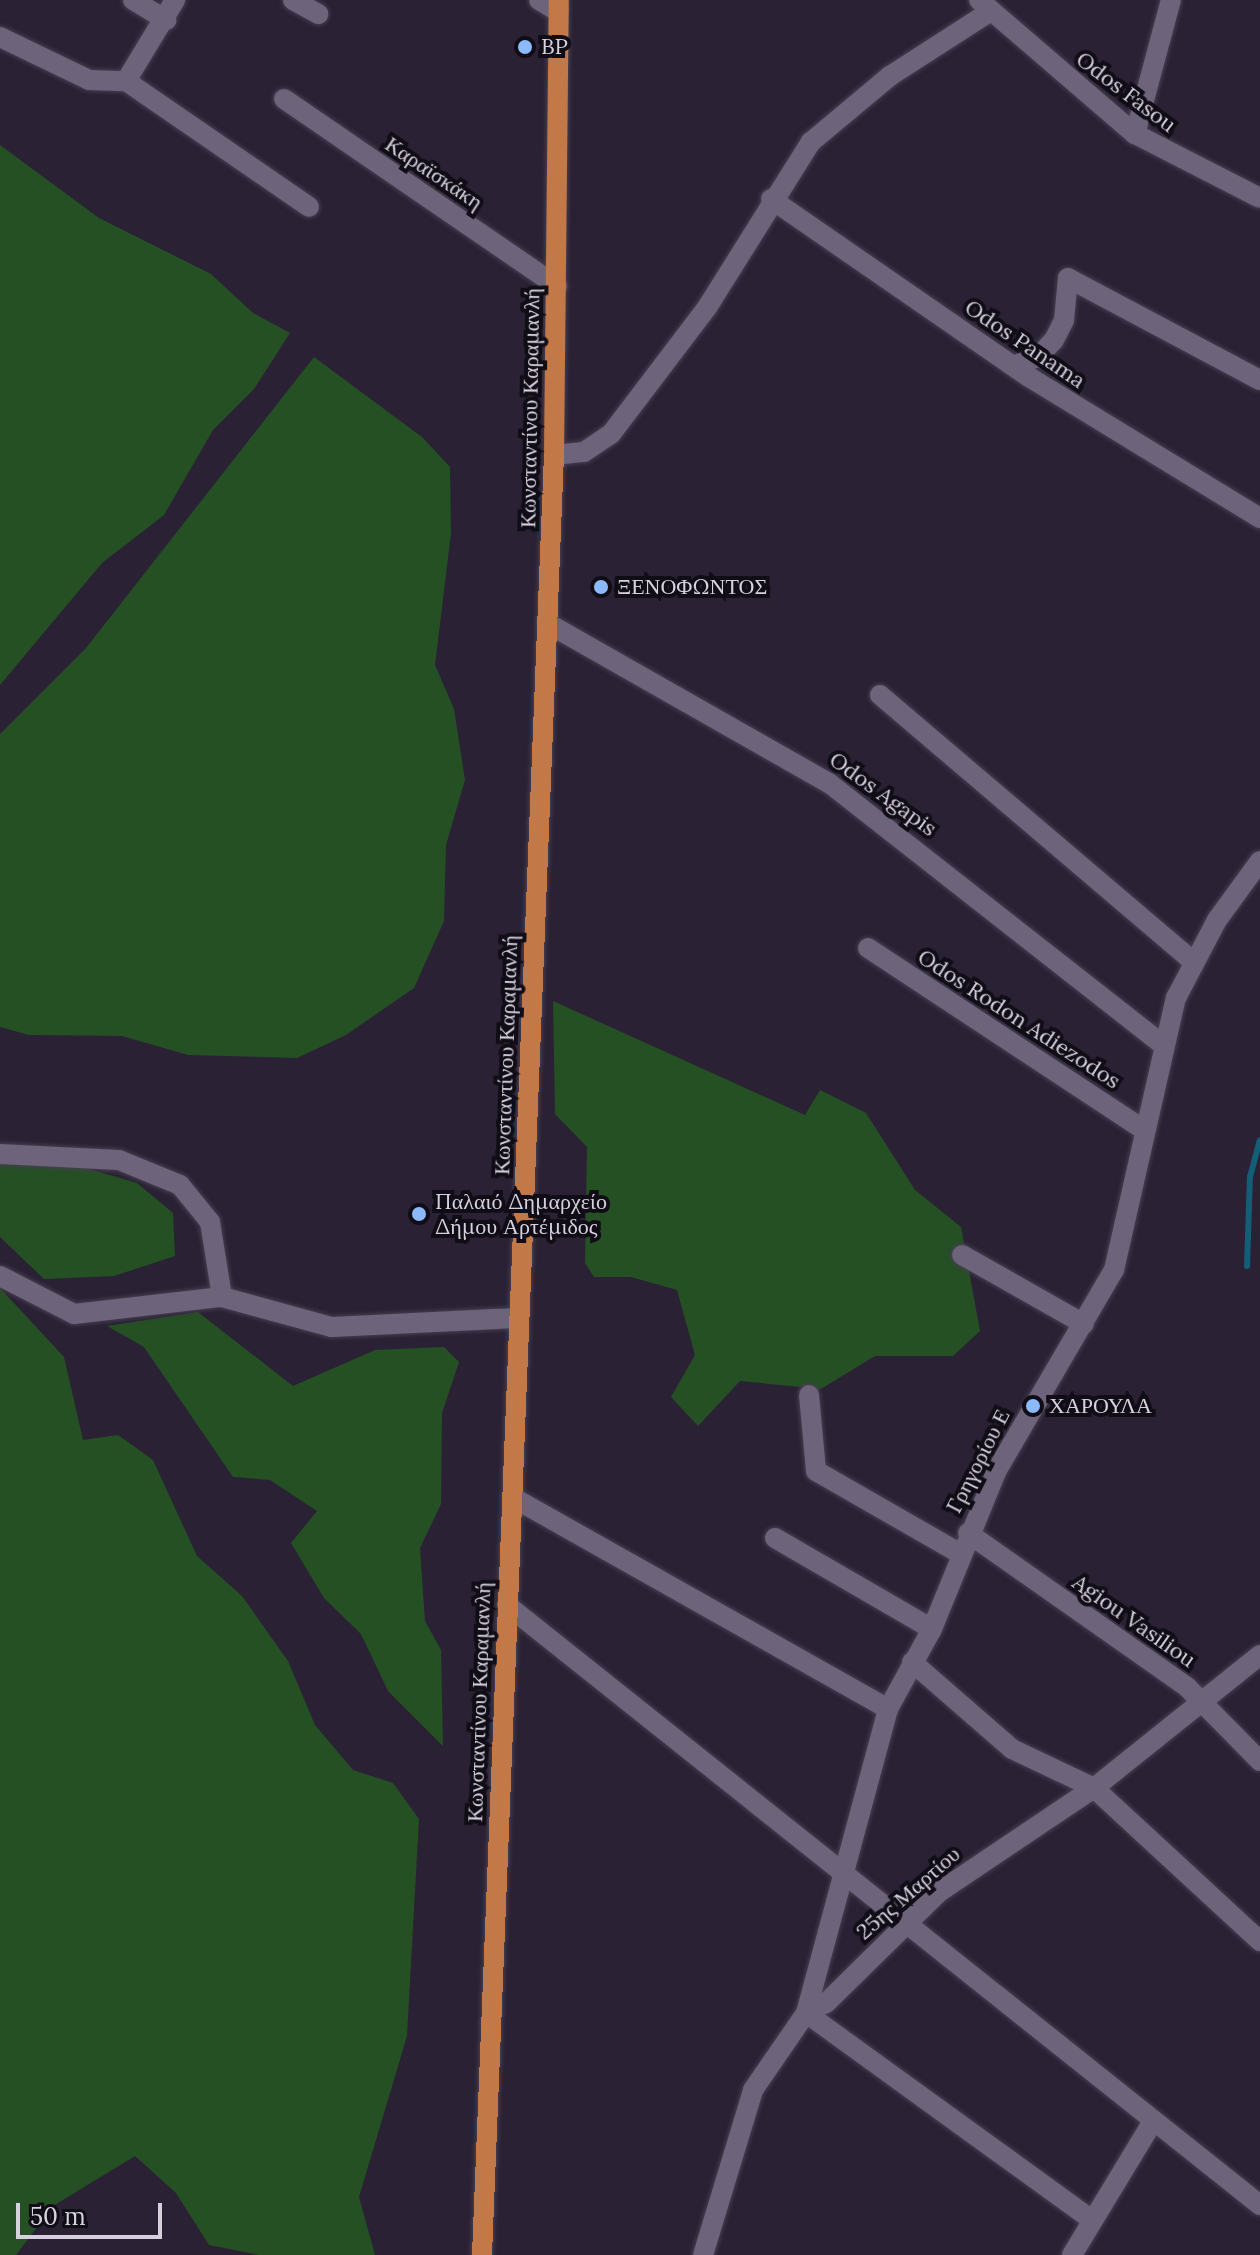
<!DOCTYPE html>
<html>
<head>
<meta charset="utf-8">
<style>
	body { margin:0 }
	#map { position:relative; width:1260px; height:2255px; overflow:hidden; background:#2a2135; font-family:Lora,serif }
	div>[style] { position:absolute }
	.green>* { inset:0; background:#255024 }
	.stream>* { height:6px; margin:-3px; padding:0 3px; transform-origin:3px; border-radius:3px; background:#135e76 }
	.roads { filter:drop-shadow(0 0 2px #463e4f) drop-shadow(0 0 2px #463e4f) }
	.minor>* { height:20px; margin:-10px; padding:0 10px; transform-origin:10px; border-radius:10px; background:#6d637b }
	.major>* { height:20px; margin:-10px; padding:0 10px; transform-origin:10px; border-radius:10px; background:#c37947 }
	.dots>* { width:22px; height:22px; translate:-50% -50%; box-sizing:border-box; border:4px solid #110d16; border-radius:50% }
	span { translate:-50% -50%; white-space:nowrap; text-align:center; line-height:1.15; -webkit-text-stroke:8px #110d16; paint-order:stroke }
	.poi-label { font-size:22px; color:#d7d1df }
	.left { translate:0 -50%; text-align:left }
	.street-label { font-size:22px; color:#d7d1df }
	.scale { position:absolute; left:16px; top:2203px; width:146px; height:36px; box-sizing:border-box; border:4px solid #d7d1df; border-top:0; padding-left:10px; font-size:24px; line-height:28px; white-space:nowrap; color:#d7d1df; -webkit-text-stroke:6px #110d16; paint-order:stroke }
</style>
</head>
<body>
<div id="map">
	<div class="green">
		<i style="clip-path:polygon(0 145px,99px 218px,211px 274px,253px 313px,290px 333px,254px 389px,213px 430px,164px 515px,102px 563px,0 685px)"></i>
		<i style="clip-path:polygon(314px 357px,422px 437px,450px 467px,451px 533px,435px 665px,454px 709px,465px 780px,446px 845px,444px 921px,414px 988px,346px 1035px,297px 1058px,188px 1055px,122px 1036px,29px 1035px,0 1027px,0 734px,86px 648px)"></i>
		<i style="clip-path:polygon(553px 1001px,805px 1115px,820px 1090px,866px 1113px,915px 1190px,961px 1227px,980px 1331px,953px 1356px,875px 1356px,821px 1389px,740px 1381px,698px 1426px,671px 1397px,695px 1355px,677px 1290px,631px 1277px,594px 1277px,585px 1263px,587px 1147px,555px 1114px)"></i>
		<i style="clip-path:polygon(0 1160px,72px 1164px,137px 1183px,173px 1213px,175px 1256px,114px 1276px,44px 1279px,0 1237px)"></i>
		<i style="clip-path:polygon(0 1288px,64px 1357px,83px 1440px,118px 1435px,153px 1460px,197px 1556px,242px 1596px,288px 1661px,315px 1725px,353px 1770px,393px 1783px,419px 1819px,407px 2036px,359px 2197px,375px 2255px,260px 2255px,209px 2245px,176px 2193px,135px 2156px,53px 2206px,16px 2255px,0 2255px)"></i>
		<i style="clip-path:polygon(198px 1312px,293px 1386px,375px 1350px,444px 1347px,459px 1362px,442px 1413px,441px 1504px,420px 1548px,425px 1621px,441px 1650px,443px 1746px,388px 1691px,361px 1634px,324px 1598px,291px 1543px,317px 1511px,270px 1480px,233px 1477px,144px 1347px,107px 1326px)"></i>
	</div>
	<div class="stream">
		<i style="left:1247px;top:1266px;width:89px;rotate:-88.1deg"></i>
		<i style="left:1250px;top:1177px;width:38px;rotate:-75deg"></i>
	</div>
	<div class="roads">
		<div class="minor">
			<i style="left:133px;top:0;width:39px;rotate:31deg"></i>
			<i style="left:293px;top:0;width:29px;rotate:29deg"></i>
			<i style="left:539px;top:0;width:23px;rotate:31deg"></i>
			<i style="left:979px;top:0;width:206px;rotate:40.7deg"></i>
			<i style="left:1135px;top:134px;width:140px;rotate:27.1deg"></i>
			<i style="left:0;top:37px;width:99px;rotate:25.8deg"></i>
			<i style="left:89px;top:80px;width:37px;rotate:2deg"></i>
			<i style="left:126px;top:81px;width:222px;rotate:34.5deg"></i>
			<i style="left:126px;top:81px;width:95px;rotate:-58.8deg"></i>
			<i style="left:284px;top:99px;width:331px;rotate:34.4deg"></i>
			<i style="left:1135px;top:134px;width:139px;rotate:-75deg"></i>
			<i style="left:771px;top:199px;width:313px;rotate:34.6deg"></i>
			<i style="left:1029px;top:377px;width:271px;rotate:31.4deg"></i>
			<i style="left:1013px;top:366px;width:27px;rotate:-20deg"></i>
			<i style="left:1038px;top:357px;width:23px;rotate:-47deg"></i>
			<i style="left:1054px;top:340px;width:22px;rotate:-63deg"></i>
			<i style="left:1064px;top:320px;width:42px;rotate:-84.6deg"></i>
			<i style="left:1068px;top:278px;width:217px;rotate:28deg"></i>
			<i style="left:554px;top:455px;width:30px;rotate:-6deg"></i>
			<i style="left:584px;top:452px;width:32px;rotate:-34deg"></i>
			<i style="left:611px;top:434px;width:161px;rotate:-52.8deg"></i>
			<i style="left:708px;top:306px;width:194px;rotate:-57.9deg"></i>
			<i style="left:811px;top:142px;width:103px;rotate:-39.9deg"></i>
			<i style="left:890px;top:76px;width:120px;rotate:-32.8deg"></i>
			<i style="left:547px;top:623px;width:324px;rotate:29.6deg"></i>
			<i style="left:829px;top:783px;width:424px;rotate:38.1deg"></i>
			<i style="left:880px;top:695px;width:411px;rotate:40.4deg"></i>
			<i style="left:868px;top:948px;width:331px;rotate:33.4deg"></i>
			<i style="left:0;top:1154px;width:119px;rotate:2.9deg"></i>
			<i style="left:119px;top:1160px;width:66px;rotate:22.3deg"></i>
			<i style="left:180px;top:1185px;width:48px;rotate:51deg"></i>
			<i style="left:210px;top:1222px;width:76px;rotate:80.9deg"></i>
			<i style="left:962px;top:1255px;width:140px;rotate:29.5deg"></i>
			<i style="left:0;top:1276px;width:83px;rotate:27.2deg"></i>
			<i style="left:74px;top:1314px;width:149px;rotate:-6.6deg"></i>
			<i style="left:222px;top:1297px;width:114px;rotate:15.3deg"></i>
			<i style="left:332px;top:1327px;width:187px;rotate:-2.8deg"></i>
			<i style="left:809px;top:1395px;width:76px;rotate:84.7deg"></i>
			<i style="left:816px;top:1471px;width:167px;rotate:29.8deg"></i>
			<i style="left:512px;top:1497px;width:432px;rotate:29.4deg"></i>
			<i style="left:968px;top:1533px;width:268px;rotate:35.1deg"></i>
			<i style="left:1187px;top:1687px;width:104px;rotate:45.4deg"></i>
			<i style="left:775px;top:1538px;width:181px;rotate:30.1deg"></i>
			<i style="left:507px;top:1605px;width:963px;rotate:38.55deg"></i>
			<i style="left:912px;top:1662px;width:133px;rotate:41deg"></i>
			<i style="left:1012px;top:1749px;width:91px;rotate:25.4deg"></i>
			<i style="left:1094px;top:1788px;width:226px;rotate:42.7deg"></i>
			<i style="left:1092px;top:2220px;width:353px;rotate:-144.1deg"></i>
			<i style="left:806px;top:2013px;width:315px;rotate:-74.9deg"></i>
			<i style="left:888px;top:1709px;width:91px;rotate:-61.2deg"></i>
			<i style="left:932px;top:1629px;width:172px;rotate:-67.8deg"></i>
			<i style="left:997px;top:1470px;width:232px;rotate:-59.7deg"></i>
			<i style="left:1114px;top:1270px;width:279px;rotate:-77.2deg"></i>
			<i style="left:1176px;top:998px;width:88px;rotate:-62.3deg"></i>
			<i style="left:1217px;top:920px;width:73px;rotate:-53.9deg"></i>
			<i style="left:703px;top:2255px;width:172px;rotate:-73.1deg"></i>
			<i style="left:753px;top:2090px;width:93px;rotate:-55.5deg"></i>
			<i style="left:806px;top:2013px;width:22px;rotate:-27deg"></i>
			<i style="left:826px;top:2003px;width:158px;rotate:-44.5deg"></i>
			<i style="left:939px;top:1892px;width:187px;rotate:-33.9deg"></i>
			<i style="left:1094px;top:1788px;width:213px;rotate:-38.7deg"></i>
			<i style="left:1072px;top:2255px;width:154px;rotate:-58.8deg"></i>
		</div>
		<div class="major">
			<i style="left:482px;top:2255px;width:1801px;rotate:-87.71deg"></i>
			<i style="left:554px;top:455px;width:455px;rotate:-89.4deg"></i>
		</div>
	</div>
	<div class="dots">
		<i style="left:525px;top:47px;background:#8cb9fc"></i>
		<i style="left:601px;top:587px;background:#8cb9fc"></i>
		<i style="left:419px;top:1214px;background:#8cb9fc"></i>
		<i style="left:1033px;top:1406px;background:#8cb9fc"></i>
	</div>
	<div class="poi-label">
		<span class="left" style="left:541px;top:47px">BP</span>
		<span class="left" style="left:617px;top:587px">ΞΕΝΟΦΩΝΤΟΣ</span>
		<span class="left" style="left:435px;top:1214px">Παλαιό Δημαρχείο<br>Δήμου Αρτέμιδος</span>
		<span class="left" style="left:1049px;top:1406px">ΧΑΡΟΥΛΑ</span>
	</div>
	<div class="street-label">
		<span style="left:1126px;top:92px;rotate:37deg">Odos Fasou</span>
		<span style="left:434px;top:173px;rotate:34deg">Καραϊσκάκη</span>
		<span style="left:1025px;top:344px;rotate:34deg">Odos Panama</span>
		<span style="left:530px;top:408px;rotate:-89deg">Κωνσταντίνου Καραμανλή</span>
		<span style="left:883px;top:794px;rotate:36deg">Odos Agapis</span>
		<span style="left:1019px;top:1019px;rotate:33deg">Odos Rodon Adiezodos</span>
		<span style="left:506px;top:1055px;rotate:-88deg">Κωνσταντίνου Καραμανλή</span>
		<span style="left:978px;top:1461px;rotate:-63deg">Γρηγορίου Ε</span>
		<span style="left:1134px;top:1621px;rotate:35deg">Agiou Vasiliou</span>
		<span style="left:479px;top:1702px;rotate:-88deg">Κωνσταντίνου Καραμανλή</span>
		<span style="left:908px;top:1893px;rotate:-41deg">25ης Μαρτίου</span>
	</div>
	<div class="scale">50 m</div>
</div>
</body>
</html>
